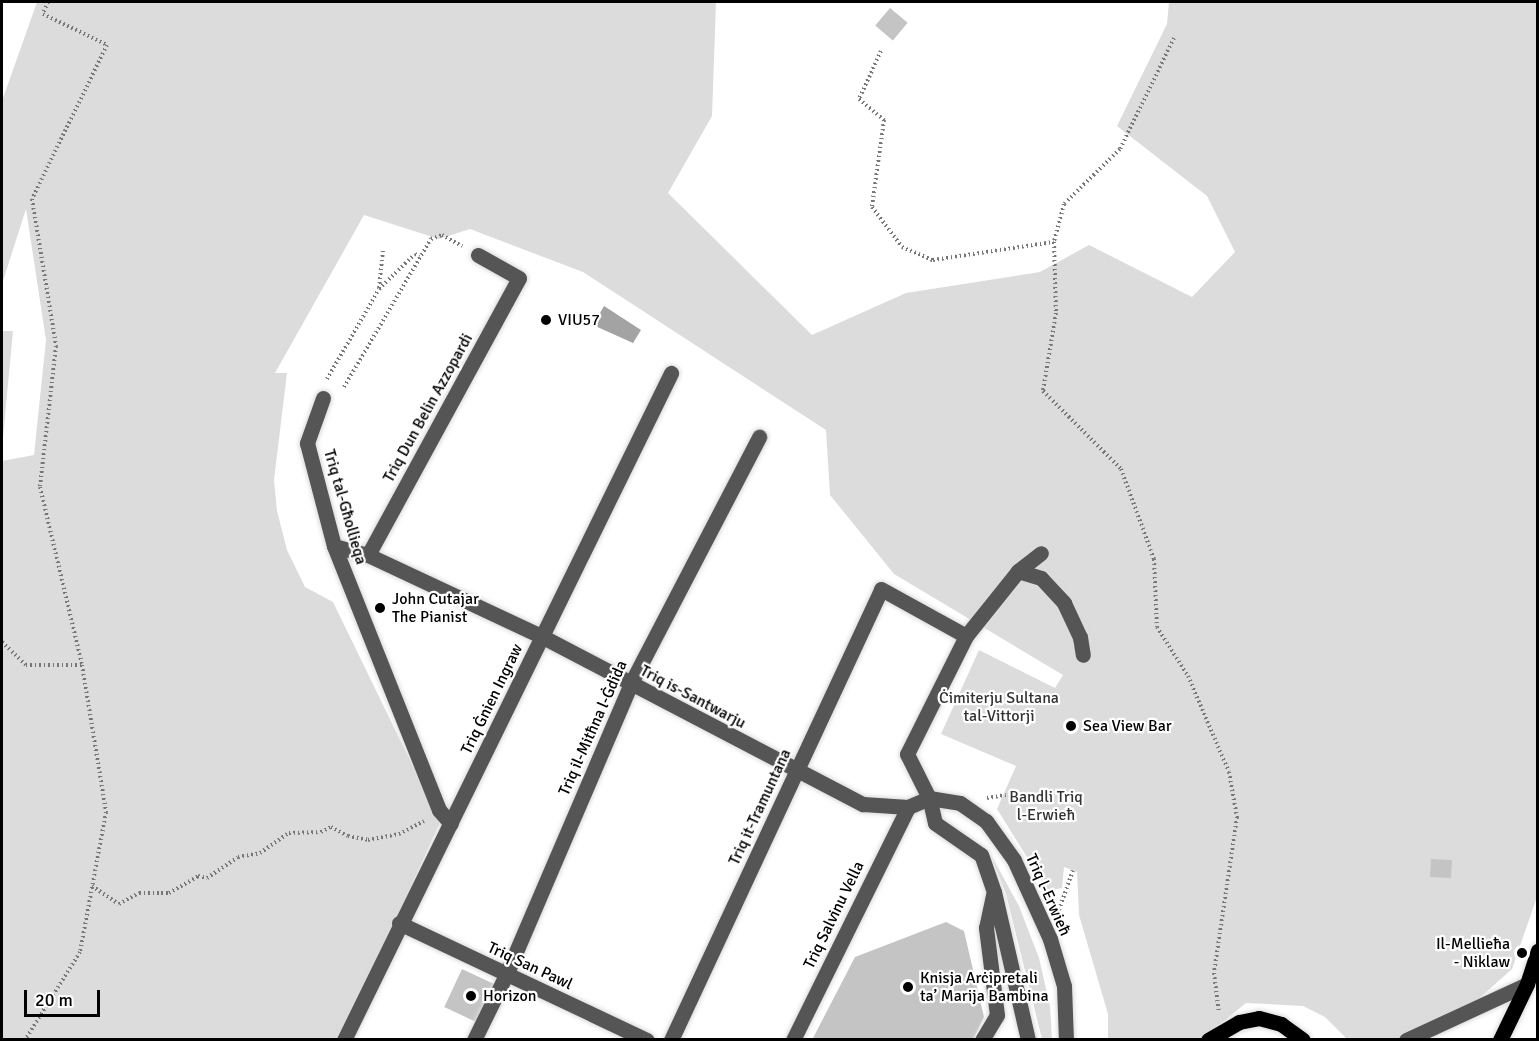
<!DOCTYPE html>
<html>
<head>
<meta charset="utf-8">
<style>
	body { margin:0 }
	#map { position:relative; width:1539px; height:1041px; overflow:hidden; background:#fff; font-family:Signika,sans-serif }
	div>[style] { position:absolute }
	.green>* { inset:0; background:#dcdcdc }
	.water>* { inset:0; background:#a3a3a3 }
	.building>* { inset:0; background:#c4c4c4; transform-origin:0 0 }
	.path>* { height:4px; margin-top:-2px; transform-origin:0; background:repeating-linear-gradient(90deg,#777 0 1.5px,transparent 0 4.5px) }
	.roads { filter:drop-shadow(0 0 2px #dbdbdb) drop-shadow(0 0 2px #dbdbdb) }
	.minor>* { height:15px; margin:-7.5px; padding:0 7.5px; transform-origin:7.5px; border-radius:7.5px; background:#555 }
	.major>* { height:15px; margin:-7.5px; padding:0 7.5px; transform-origin:7.5px; border-radius:7.5px; background:#000 }
	.dots>* { width:16px; height:16px; translate:-50% -50%; box-sizing:border-box; border:3px solid #fff; border-radius:50% }
	span { translate:-50% -50%; white-space:nowrap; text-align:center; line-height:1.15; -webkit-text-stroke:4.5px #fff; paint-order:stroke }
	.poi-label { font-size:16px; color:#000 }
	.left { translate:0 -50%; text-align:left }
	.right { translate:-100% -50%; text-align:right }
	.street-label { font-size:16px; color:#000 }
	.park-label { font-size:16px; color:#333 }
	.frame { position:absolute; inset:0; border:3px solid #000; pointer-events:none }
	.scale { position:absolute; left:24px; top:990px; width:76px; height:27px; box-sizing:border-box; border:3px solid #000; border-top:0; padding-left:8px; font-size:18px; line-height:21px; white-space:nowrap; color:#000; -webkit-text-stroke:4px #fff; paint-order:stroke }
</style>
</head>
<body>
<div id="map">
	<div class="green">
		<i style="clip-path:polygon(37px 2px,716px 2px,712px 116px,668px 193px,812px 335px,906px 293px,1040px 272px,1089px 245px,1192px 297px,1235px 252px,1207px 196px,1117px 126px,1167px 24px,1169px 2px,1537px 2px,1538px 894px,1512px 969px,1438px 1035px,1424px 1039px,1347px 1039px,1325px 1017px,1303px 1006px,1246px 1003px,1202px 1039px,1108px 1039px,1108px 1014px,1079px 915px,1077px 872px,1064px 867px,1062px 888px,1048px 891px,997px 809px,1016px 766px,941px 734px,979px 650px,1055px 688px,1063px 675px,894px 574px,830px 495px,826px 430px,583px 272px,470px 229px,439px 239px,364px 215px,275px 373px,287px 373px,274px 480px,277px 511px,287px 550px,305px 587px,333px 602px,440px 822px,342px 1039px,2px 1039px,2px 461px,34px 455px,46px 340px,26px 209px,2px 284px,2px 101px)"></i>
		<i style="clip-path:polygon(2px 331px,13px 331px,2px 448px)"></i>
		<i style="clip-path:polygon(991px 855px,1019px 906px,1039px 958px,1050px 1006px,1052px 1039px,1042px 1039px,1006px 894px)"></i>
	</div>
	<div class="water">
		<i style="clip-path:polygon(604px 306px,641px 330px,633px 343px,593px 325px)"></i>
	</div>
	<div class="building">
		<i style="left:890px;top:8px;width:23px;height:23px;rotate:40deg"></i>
		<i style="left:1431px;top:859px;width:21px;height:18px;rotate:3deg"></i>
		<i style="clip-path:polygon(946px 922px,964px 931px,984px 1017px,973px 1040px,812px 1040px,855px 957px)"></i>
		<i style="left:462px;top:969px;width:40px;height:42px;rotate:25deg"></i>
	</div>
	<div class="path">
		<i style="left:48px;top:2px;width:13px;rotate:113deg"></i>
		<i style="left:43px;top:14px;width:71px;rotate:25.8deg"></i>
		<i style="left:107px;top:45px;width:171px;rotate:116deg"></i>
		<i style="left:32px;top:199px;width:149px;rotate:80.7deg"></i>
		<i style="left:56px;top:346px;width:142px;rotate:96.5deg"></i>
		<i style="left:40px;top:487px;width:183px;rotate:76.7deg"></i>
		<i style="left:1174px;top:38px;width:123px;rotate:115.9deg"></i>
		<i style="left:1120px;top:149px;width:78px;rotate:135.5deg"></i>
		<i style="left:1064px;top:204px;width:39px;rotate:105deg"></i>
		<i style="left:1054px;top:242px;width:71px;rotate:88.4deg"></i>
		<i style="left:1056px;top:313px;width:79px;rotate:99.5deg"></i>
		<i style="left:1043px;top:391px;width:110px;rotate:45deg"></i>
		<i style="left:1121px;top:469px;width:96px;rotate:69.9deg"></i>
		<i style="left:1154px;top:559px;width:68px;rotate:87.5deg"></i>
		<i style="left:1157px;top:627px;width:58px;rotate:57.7deg"></i>
		<i style="left:1188px;top:676px;width:104px;rotate:66.9deg"></i>
		<i style="left:1229px;top:772px;width:46px;rotate:79.9deg"></i>
		<i style="left:1237px;top:817px;width:158px;rotate:98.4deg"></i>
		<i style="left:1214px;top:973px;width:38px;rotate:83deg"></i>
		<i style="left:881px;top:51px;width:53px;rotate:114.6deg"></i>
		<i style="left:859px;top:99px;width:33px;rotate:40deg"></i>
		<i style="left:884px;top:120px;width:88px;rotate:97.9deg"></i>
		<i style="left:872px;top:207px;width:50px;rotate:53.1deg"></i>
		<i style="left:902px;top:247px;width:34px;rotate:23deg"></i>
		<i style="left:933px;top:260px;width:122px;rotate:-8.5deg"></i>
		<i style="left:379px;top:288px;width:38px;rotate:-84deg"></i>
		<i style="left:327px;top:379px;width:104px;rotate:-60deg"></i>
		<i style="left:379px;top:289px;width:50px;rotate:-44.2deg"></i>
		<i style="left:415px;top:254px;width:5px;rotate:22deg"></i>
		<i style="left:344px;top:387px;width:172px;rotate:-59.6deg"></i>
		<i style="left:431px;top:239px;width:12px;rotate:-20deg"></i>
		<i style="left:442px;top:235px;width:23px;rotate:29deg"></i>
		<i style="left:2px;top:642px;width:33px;rotate:44deg"></i>
		<i style="left:26px;top:665px;width:56px"></i>
		<i style="left:82px;top:665px;width:149px;rotate:80.7deg"></i>
		<i style="left:106px;top:812px;width:142px;rotate:100.5deg"></i>
		<i style="left:80px;top:952px;width:104px;rotate:122deg"></i>
		<i style="left:987px;top:798px;width:19px;rotate:-9deg"></i>
		<i style="left:92px;top:886px;width:32px;rotate:34deg"></i>
		<i style="left:119px;top:904px;width:23px;rotate:-29deg"></i>
		<i style="left:139px;top:893px;width:30px"></i>
		<i style="left:169px;top:893px;width:34px;rotate:-30deg"></i>
		<i style="left:198px;top:876px;width:9px;rotate:13deg"></i>
		<i style="left:207px;top:878px;width:37px;rotate:-34deg"></i>
		<i style="left:238px;top:857px;width:22px;rotate:-10deg"></i>
		<i style="left:260px;top:853px;width:35px;rotate:-35deg"></i>
		<i style="left:289px;top:833px;width:32px;rotate:-2deg"></i>
		<i style="left:321px;top:832px;width:11px;rotate:-27deg"></i>
		<i style="left:331px;top:827px;width:19px;rotate:28deg"></i>
		<i style="left:348px;top:836px;width:20px;rotate:11deg"></i>
		<i style="left:368px;top:840px;width:32px;rotate:-11deg"></i>
		<i style="left:399px;top:834px;width:28px;rotate:-27deg"></i>
		<i style="left:1059px;top:910px;width:42px;rotate:-70.7deg"></i>
	</div>
	<div class="roads">
		<div class="minor">
			<i style="left:323px;top:398px;width:48px;rotate:109.6deg"></i>
			<i style="left:307px;top:443px;width:106px;rotate:75.3deg"></i>
			<i style="left:334px;top:546px;width:284px;rotate:68.3deg"></i>
			<i style="left:439px;top:810px;width:18px;rotate:49deg"></i>
			<i style="left:334px;top:546px;width:35px;rotate:15deg"></i>
			<i style="left:368px;top:555px;width:193px;rotate:25.1deg"></i>
			<i style="left:543px;top:637px;width:361px;rotate:27.6deg"></i>
			<i style="left:863px;top:804px;width:45px;rotate:3.8deg"></i>
			<i style="left:908px;top:807px;width:23px;rotate:-23deg"></i>
			<i style="left:929px;top:798px;width:31px;rotate:9deg"></i>
			<i style="left:960px;top:803px;width:32px;rotate:35deg"></i>
			<i style="left:986px;top:821px;width:48px;rotate:54.3deg"></i>
			<i style="left:1014px;top:860px;width:87px;rotate:65.5deg"></i>
			<i style="left:1050px;top:939px;width:49px;rotate:73.4deg"></i>
			<i style="left:1064px;top:986px;width:54px;rotate:87.9deg"></i>
			<i style="left:368px;top:555px;width:315px;rotate:-61.4deg"></i>
			<i style="left:519px;top:278px;width:47px;rotate:-150.7deg"></i>
			<i style="left:1018px;top:571px;width:24px;rotate:17deg"></i>
			<i style="left:1041px;top:578px;width:34px;rotate:47deg"></i>
			<i style="left:1064px;top:603px;width:38px;rotate:65deg"></i>
			<i style="left:1080px;top:637px;width:18px;rotate:81deg"></i>
			<i style="left:399px;top:923px;width:274px;rotate:25.3deg"></i>
			<i style="left:344px;top:1040px;width:743px;rotate:-63.88deg"></i>
			<i style="left:474px;top:1040px;width:72px;rotate:-63.8deg"></i>
			<i style="left:506px;top:975px;width:315px;rotate:-66.8deg"></i>
			<i style="left:630px;top:685px;width:280px;rotate:-62.5deg"></i>
			<i style="left:671px;top:1040px;width:497px;rotate:-65deg"></i>
			<i style="left:881px;top:589px;width:97px;rotate:28.9deg"></i>
			<i style="left:793px;top:1040px;width:260px;rotate:-63.7deg"></i>
			<i style="left:982px;top:1040px;width:29px;rotate:-59deg"></i>
			<i style="left:997px;top:1015px;width:88px;rotate:-97.2deg"></i>
			<i style="left:986px;top:928px;width:34px;rotate:-78deg"></i>
			<i style="left:1028px;top:1040px;width:152px;rotate:-102.9deg"></i>
			<i style="left:994px;top:892px;width:39px;rotate:-109deg"></i>
			<i style="left:981px;top:855px;width:56px;rotate:-145.2deg"></i>
			<i style="left:935px;top:823px;width:26px;rotate:-103deg"></i>
			<i style="left:929px;top:798px;width:49px;rotate:-116.6deg"></i>
			<i style="left:907px;top:754px;width:132px;rotate:-63.4deg"></i>
			<i style="left:966px;top:636px;width:83px;rotate:-51.3deg"></i>
			<i style="left:1018px;top:571px;width:29px;rotate:-38deg"></i>
			<i style="left:1406px;top:1040px;width:133px;rotate:-24.8deg"></i>
		</div>
		<div class="major">
			<i style="left:1208px;top:1040px;width:36px;rotate:-30deg"></i>
			<i style="left:1239px;top:1022px;width:20px;rotate:-11deg"></i>
			<i style="left:1259px;top:1018px;width:23px;rotate:15deg"></i>
			<i style="left:1281px;top:1024px;width:27px;rotate:36deg"></i>
			<i style="left:1500px;top:1040px;width:62px;rotate:-64.3deg"></i>
			<i style="left:1527px;top:984px;width:35px;rotate:-72deg"></i>
		</div>
	</div>
	<div class="dots">
		<i style="left:546px;top:320px;background:#000"></i>
		<i style="left:380px;top:608px;background:#000"></i>
		<i style="left:1071px;top:726px;background:#000"></i>
		<i style="left:1522px;top:953px;background:#000"></i>
		<i style="left:908px;top:987px;background:#000"></i>
		<i style="left:471px;top:996px;background:#000"></i>
	</div>
	<div class="poi-label">
		<span class="left" style="left:558px;top:320px">VIU57</span>
		<span class="left" style="left:392px;top:608px">John Cutajar<br>The Pianist</span>
		<span class="left" style="left:1083px;top:726px">Sea View Bar</span>
		<span class="right" style="left:1510px;top:953px">Il-Mellieħa<br>- Niklaw</span>
		<span class="left" style="left:920px;top:987px">Knisja Arċipretali<br>ta’ Marija Bambina</span>
		<span class="left" style="left:483px;top:996px">Horizon</span>
	</div>
	<div class="street-label">
		<span style="left:428px;top:408px;rotate:-61deg">Triq Dun Belin Azzopardi</span>
		<span style="left:345px;top:507px;rotate:74deg">Triq tal-Għollieqa</span>
		<span style="left:693px;top:697px;rotate:28deg">Triq is-Santwarju</span>
		<span style="left:492px;top:699px;rotate:-64deg">Triq Ġnien Ingraw</span>
		<span style="left:593px;top:728px;rotate:-66deg">Triq il-Mitħna l-Ġdida</span>
		<span style="left:760px;top:807px;rotate:-65deg">Triq it-Tramuntana</span>
		<span style="left:1048px;top:895px;rotate:66deg">Triq l-Erwieħ</span>
		<span style="left:834px;top:915px;rotate:-64deg">Triq Salvinu Vella</span>
		<span style="left:530px;top:966px;rotate:25deg">Triq San Pawl</span>
	</div>
	<div class="park-label">
		<span style="left:999px;top:707px">Ċimiterju Sultana<br>tal-Vittorji</span>
		<span style="left:1046px;top:806px">Bandli Triq<br>l-Erwieħ</span>
	</div>
	<div class="frame"></div>
	<div class="scale">20 m</div>
</div>
</body>
</html>
